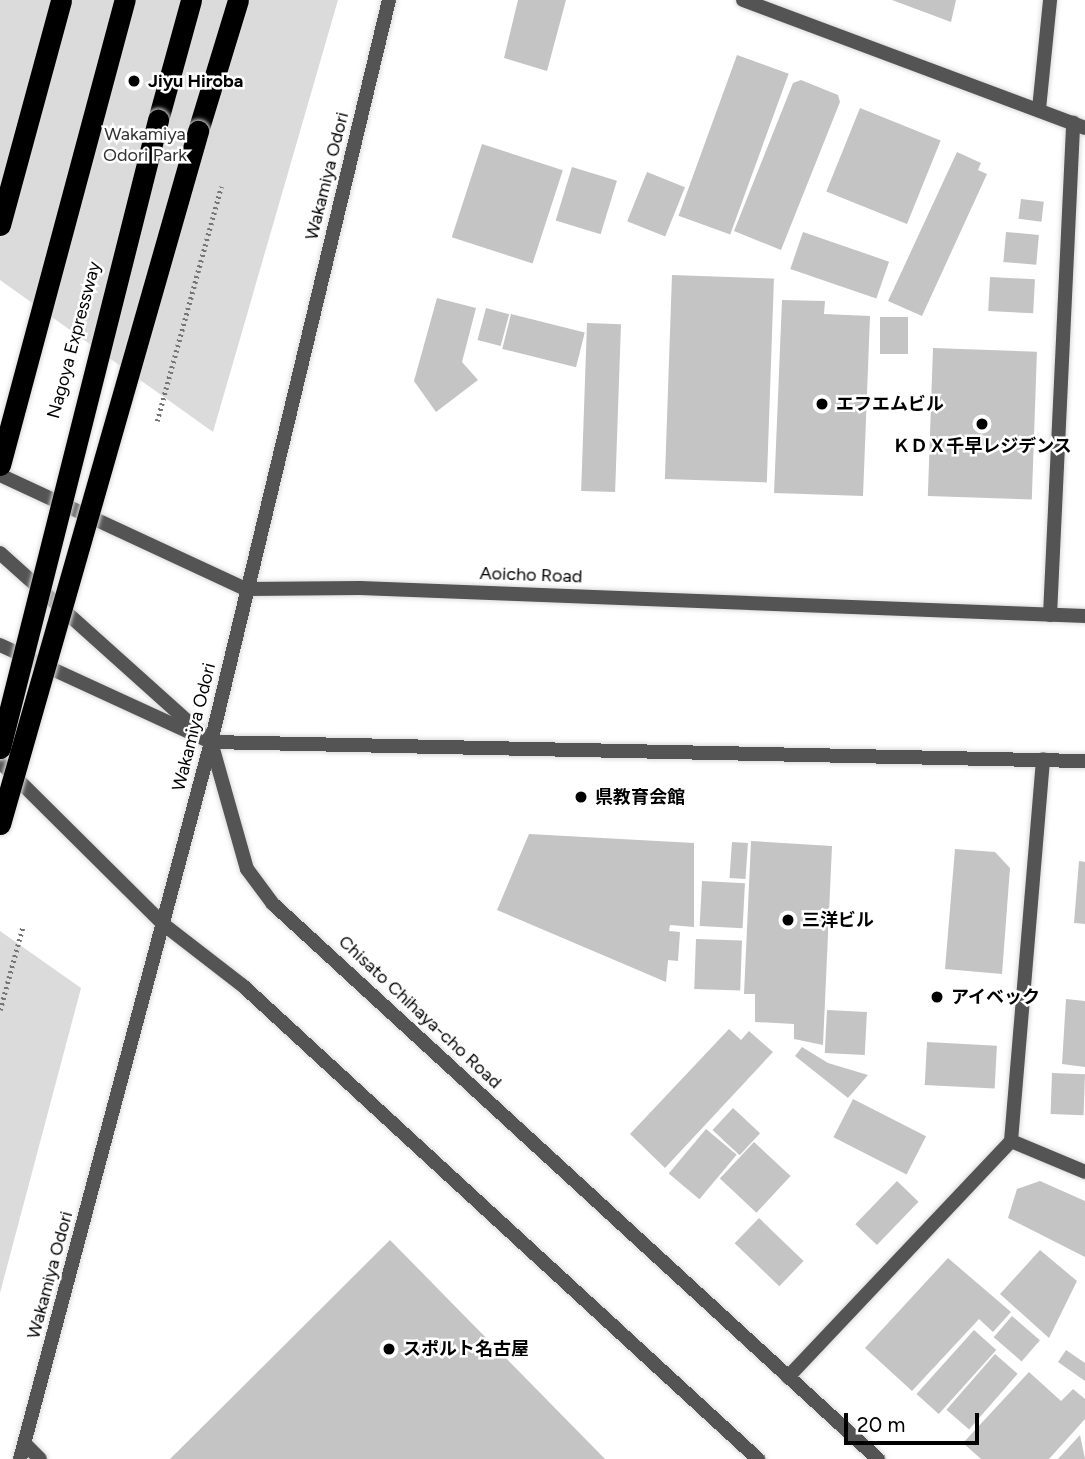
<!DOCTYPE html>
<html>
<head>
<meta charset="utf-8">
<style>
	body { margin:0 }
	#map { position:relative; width:1085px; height:1459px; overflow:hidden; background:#fff; font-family:Figtree,"Noto Sans JP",sans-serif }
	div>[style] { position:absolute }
	.green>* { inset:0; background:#dbdbdb }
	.building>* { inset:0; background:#c4c4c4; transform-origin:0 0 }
	.path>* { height:4.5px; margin-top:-2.25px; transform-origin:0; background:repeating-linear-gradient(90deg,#767676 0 2px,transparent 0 5.5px) }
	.roads { filter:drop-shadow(0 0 2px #dbdbdb) drop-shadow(0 0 2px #dbdbdb) }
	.minor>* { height:14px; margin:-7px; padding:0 7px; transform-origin:7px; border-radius:7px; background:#545454 }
	.tertiary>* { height:14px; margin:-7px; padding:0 7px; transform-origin:7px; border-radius:7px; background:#545454 }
	.motorway>* { height:21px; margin:-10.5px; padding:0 10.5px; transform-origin:10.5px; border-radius:10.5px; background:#000 }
	.bridges { filter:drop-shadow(0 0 2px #dbdbdb) drop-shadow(0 0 2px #dbdbdb) }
	.motorway-bridge>* { height:21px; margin:-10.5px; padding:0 10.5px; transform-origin:10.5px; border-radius:10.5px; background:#000 }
	.dots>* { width:19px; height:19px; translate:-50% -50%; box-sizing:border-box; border:4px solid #fff; border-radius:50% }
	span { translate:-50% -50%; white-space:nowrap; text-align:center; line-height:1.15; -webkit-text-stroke:5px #fff; paint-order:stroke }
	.poi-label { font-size:18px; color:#000; font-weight:700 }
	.left { translate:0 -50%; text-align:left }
	.park-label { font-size:18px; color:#323232 }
	.street-label { font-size:18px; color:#000 }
	.scale { position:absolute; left:844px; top:1413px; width:135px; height:32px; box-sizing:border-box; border:4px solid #000; border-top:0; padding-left:9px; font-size:21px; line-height:24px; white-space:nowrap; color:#000; -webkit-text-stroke:5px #fff; paint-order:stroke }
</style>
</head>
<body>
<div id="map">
	<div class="green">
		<i style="clip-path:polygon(0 0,338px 0,213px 432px,0 280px)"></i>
		<i style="clip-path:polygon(0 931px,81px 988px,0 1293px)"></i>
	</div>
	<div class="building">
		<i style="clip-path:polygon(518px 0,566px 0,547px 71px,504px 58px)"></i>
		<i style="clip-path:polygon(892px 0,956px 0,951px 22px)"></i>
		<i style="left:737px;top:55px;width:55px;height:171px;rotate:20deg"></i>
		<i style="clip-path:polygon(801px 80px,838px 95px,840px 102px,781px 250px,734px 231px,793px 83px)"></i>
		<i style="left:860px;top:108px;width:87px;height:90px;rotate:22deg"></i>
		<i style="left:482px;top:144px;width:85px;height:98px;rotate:18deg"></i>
		<i style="clip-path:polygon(957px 152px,981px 163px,978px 170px,987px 174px,922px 316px,888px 301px)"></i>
		<i style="left:572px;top:167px;width:47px;height:56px;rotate:17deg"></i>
		<i style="left:647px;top:172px;width:41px;height:53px;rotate:22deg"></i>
		<i style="left:1021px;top:199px;width:23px;height:20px;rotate:7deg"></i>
		<i style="left:803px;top:232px;width:91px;height:39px;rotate:19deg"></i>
		<i style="left:1006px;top:232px;width:33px;height:30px;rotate:5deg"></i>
		<i style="left:672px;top:275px;width:102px;height:204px;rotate:2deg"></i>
		<i style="left:990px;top:277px;width:45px;height:34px;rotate:3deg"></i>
		<i style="clip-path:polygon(437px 298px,476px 308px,462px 362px,478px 380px,436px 412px,414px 381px)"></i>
		<i style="clip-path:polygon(782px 300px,825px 301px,824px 314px,870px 316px,863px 496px,774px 493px)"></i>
		<i style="left:486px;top:308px;width:24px;height:33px;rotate:15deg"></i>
		<i style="left:511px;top:314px;width:76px;height:36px;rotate:14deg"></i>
		<i style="left:880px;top:317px;width:28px;height:37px"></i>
		<i style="left:587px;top:323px;width:34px;height:168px;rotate:2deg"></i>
		<i style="left:933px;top:348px;width:104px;height:148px;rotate:2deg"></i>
		<i style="clip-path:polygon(529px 834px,694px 843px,694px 927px,670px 925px,669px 931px,680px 932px,678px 961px,668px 960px,666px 982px,497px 910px)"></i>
		<i style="clip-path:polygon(751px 841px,832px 846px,823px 1045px,794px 1039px,794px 1024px,755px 1022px,755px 994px,744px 994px)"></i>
		<i style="left:732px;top:842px;width:16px;height:36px;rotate:4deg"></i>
		<i style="clip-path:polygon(955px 849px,995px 852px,1010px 868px,1002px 974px,945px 969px)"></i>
		<i style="clip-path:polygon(1079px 861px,1085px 862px,1085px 924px,1074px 923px)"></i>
		<i style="left:702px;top:881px;width:43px;height:45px;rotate:3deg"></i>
		<i style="left:696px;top:939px;width:46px;height:50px;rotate:2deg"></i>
		<i style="clip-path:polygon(1066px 999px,1085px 1001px,1085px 1067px,1062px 1064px)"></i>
		<i style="left:827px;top:1010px;width:40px;height:43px;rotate:3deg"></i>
		<i style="clip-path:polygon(729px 1029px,741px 1040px,749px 1031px,773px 1052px,665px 1168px,630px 1134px)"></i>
		<i style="left:927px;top:1042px;width:70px;height:43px;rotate:3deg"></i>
		<i style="clip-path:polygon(802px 1047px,828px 1063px,868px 1075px,848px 1098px,795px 1056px)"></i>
		<i style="left:1052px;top:1073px;width:33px;height:41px;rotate:2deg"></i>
		<i style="left:853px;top:1099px;width:82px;height:43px;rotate:27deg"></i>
		<i style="left:733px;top:1108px;width:37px;height:30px;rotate:43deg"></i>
		<i style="left:706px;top:1129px;width:40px;height:58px;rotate:40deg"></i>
		<i style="left:754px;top:1142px;width:50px;height:50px;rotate:43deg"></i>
		<i style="left:897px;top:1181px;width:30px;height:60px;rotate:44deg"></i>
		<i style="clip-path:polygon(1040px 1181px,1085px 1201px,1085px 1257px,1008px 1218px,1017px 1189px)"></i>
		<i style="left:759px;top:1218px;width:62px;height:35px;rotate:44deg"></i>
		<i style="clip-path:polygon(390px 1240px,605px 1459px,170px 1459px)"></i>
		<i style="clip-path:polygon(1040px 1250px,1077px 1281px,1049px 1338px,1000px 1294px)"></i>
		<i style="clip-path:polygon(948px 1258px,1011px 1312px,993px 1332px,979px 1319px,912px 1391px,865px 1348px)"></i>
		<i style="left:1012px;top:1316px;width:37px;height:28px;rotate:41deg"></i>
		<i style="left:974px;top:1330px;width:30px;height:86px;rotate:42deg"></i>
		<i style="clip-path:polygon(1066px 1350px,1085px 1363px,1085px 1381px,1058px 1362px)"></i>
		<i style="left:995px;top:1354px;width:30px;height:74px;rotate:41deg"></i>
		<i style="clip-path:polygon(1029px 1372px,1061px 1401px,1073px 1389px,1085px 1399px,1085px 1419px,1049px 1459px,981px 1459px,963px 1443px)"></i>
		<i style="clip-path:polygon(1080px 1435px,1085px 1459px,1058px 1459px)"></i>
	</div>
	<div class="path">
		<i style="left:157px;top:421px;width:243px;rotate:-74.7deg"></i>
		<i style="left:0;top:1010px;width:87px;rotate:-74.7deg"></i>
	</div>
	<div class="roads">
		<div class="minor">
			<i style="left:743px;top:0;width:365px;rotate:20.5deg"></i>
			<i style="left:1039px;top:109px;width:110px;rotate:-84.2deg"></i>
			<i style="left:1050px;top:615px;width:493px;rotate:-87.3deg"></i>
			<i style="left:1011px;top:1141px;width:80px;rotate:22.7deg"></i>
			<i style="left:788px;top:1377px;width:325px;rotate:-46.6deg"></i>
			<i style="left:1011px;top:1141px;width:383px;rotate:-85.2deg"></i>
			<i style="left:25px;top:1444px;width:21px;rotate:45deg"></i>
		</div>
		<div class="tertiary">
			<i style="left:0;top:475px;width:271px;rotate:24.9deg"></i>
			<i style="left:246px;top:589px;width:114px;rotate:-0.5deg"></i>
			<i style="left:360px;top:588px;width:726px;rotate:2.21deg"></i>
			<i style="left:0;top:553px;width:283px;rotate:41.9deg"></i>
			<i style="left:211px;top:742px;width:132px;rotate:74.2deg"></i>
			<i style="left:247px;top:869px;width:44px;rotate:53.4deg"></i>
			<i style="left:273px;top:904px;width:821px;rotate:42.53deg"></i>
			<i style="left:0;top:645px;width:232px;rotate:24.7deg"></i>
			<i style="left:211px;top:742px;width:874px;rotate:1.25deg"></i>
			<i style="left:0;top:762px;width:230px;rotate:44.8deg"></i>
			<i style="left:163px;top:924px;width:100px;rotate:37.7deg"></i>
			<i style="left:242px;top:985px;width:701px;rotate:42.57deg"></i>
			<i style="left:20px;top:1459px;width:742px;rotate:-75.08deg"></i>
			<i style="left:211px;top:742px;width:763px;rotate:-76.51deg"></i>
		</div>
		<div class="motorway">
			<i style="left:158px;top:120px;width:124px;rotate:-74.6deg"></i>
			<i style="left:198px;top:131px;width:137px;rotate:-73deg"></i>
			<i style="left:0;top:225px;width:233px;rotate:-74.8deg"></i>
			<i style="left:0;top:465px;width:482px;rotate:-75deg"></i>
		</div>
	</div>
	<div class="bridges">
		<div class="motorway-bridge">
			<i style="left:0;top:748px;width:648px;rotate:-75.88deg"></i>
			<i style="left:0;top:824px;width:721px;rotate:-74.05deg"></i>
		</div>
	</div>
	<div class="dots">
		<i style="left:134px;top:81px;background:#000"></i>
		<i style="left:822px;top:404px;background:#000"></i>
		<i style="left:982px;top:424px;background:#000"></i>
		<i style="left:581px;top:797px;background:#000"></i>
		<i style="left:788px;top:920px;background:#000"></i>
		<i style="left:937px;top:997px;background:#000"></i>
		<i style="left:389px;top:1349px;background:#000"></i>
	</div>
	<div class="poi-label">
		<span class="left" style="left:148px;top:81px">Jiyu Hiroba</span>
		<span class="left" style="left:836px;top:404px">エフエムビル</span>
		<span style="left:982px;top:446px">ＫＤＸ千早レジデンス</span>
		<span class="left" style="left:595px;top:797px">県教育会館</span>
		<span class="left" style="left:802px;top:920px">三洋ビル</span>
		<span class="left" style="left:951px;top:997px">アイベック</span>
		<span class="left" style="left:403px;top:1349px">スポルト名古屋</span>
	</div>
	<div class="park-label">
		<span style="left:145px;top:145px">Wakamiya<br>Odori Park</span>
	</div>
	<div class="street-label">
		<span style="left:327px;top:176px;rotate:-76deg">Wakamiya Odori</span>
		<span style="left:74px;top:340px;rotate:-75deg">Nagoya Expressway</span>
		<span style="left:531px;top:575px;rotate:2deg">Aoicho Road</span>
		<span style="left:194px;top:727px;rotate:-76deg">Wakamiya Odori</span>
		<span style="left:420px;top:1012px;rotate:43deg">Chisato Chihaya-cho Road</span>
		<span style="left:50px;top:1275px;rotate:-75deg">Wakamiya Odori</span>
	</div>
	<div class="scale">20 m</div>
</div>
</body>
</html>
